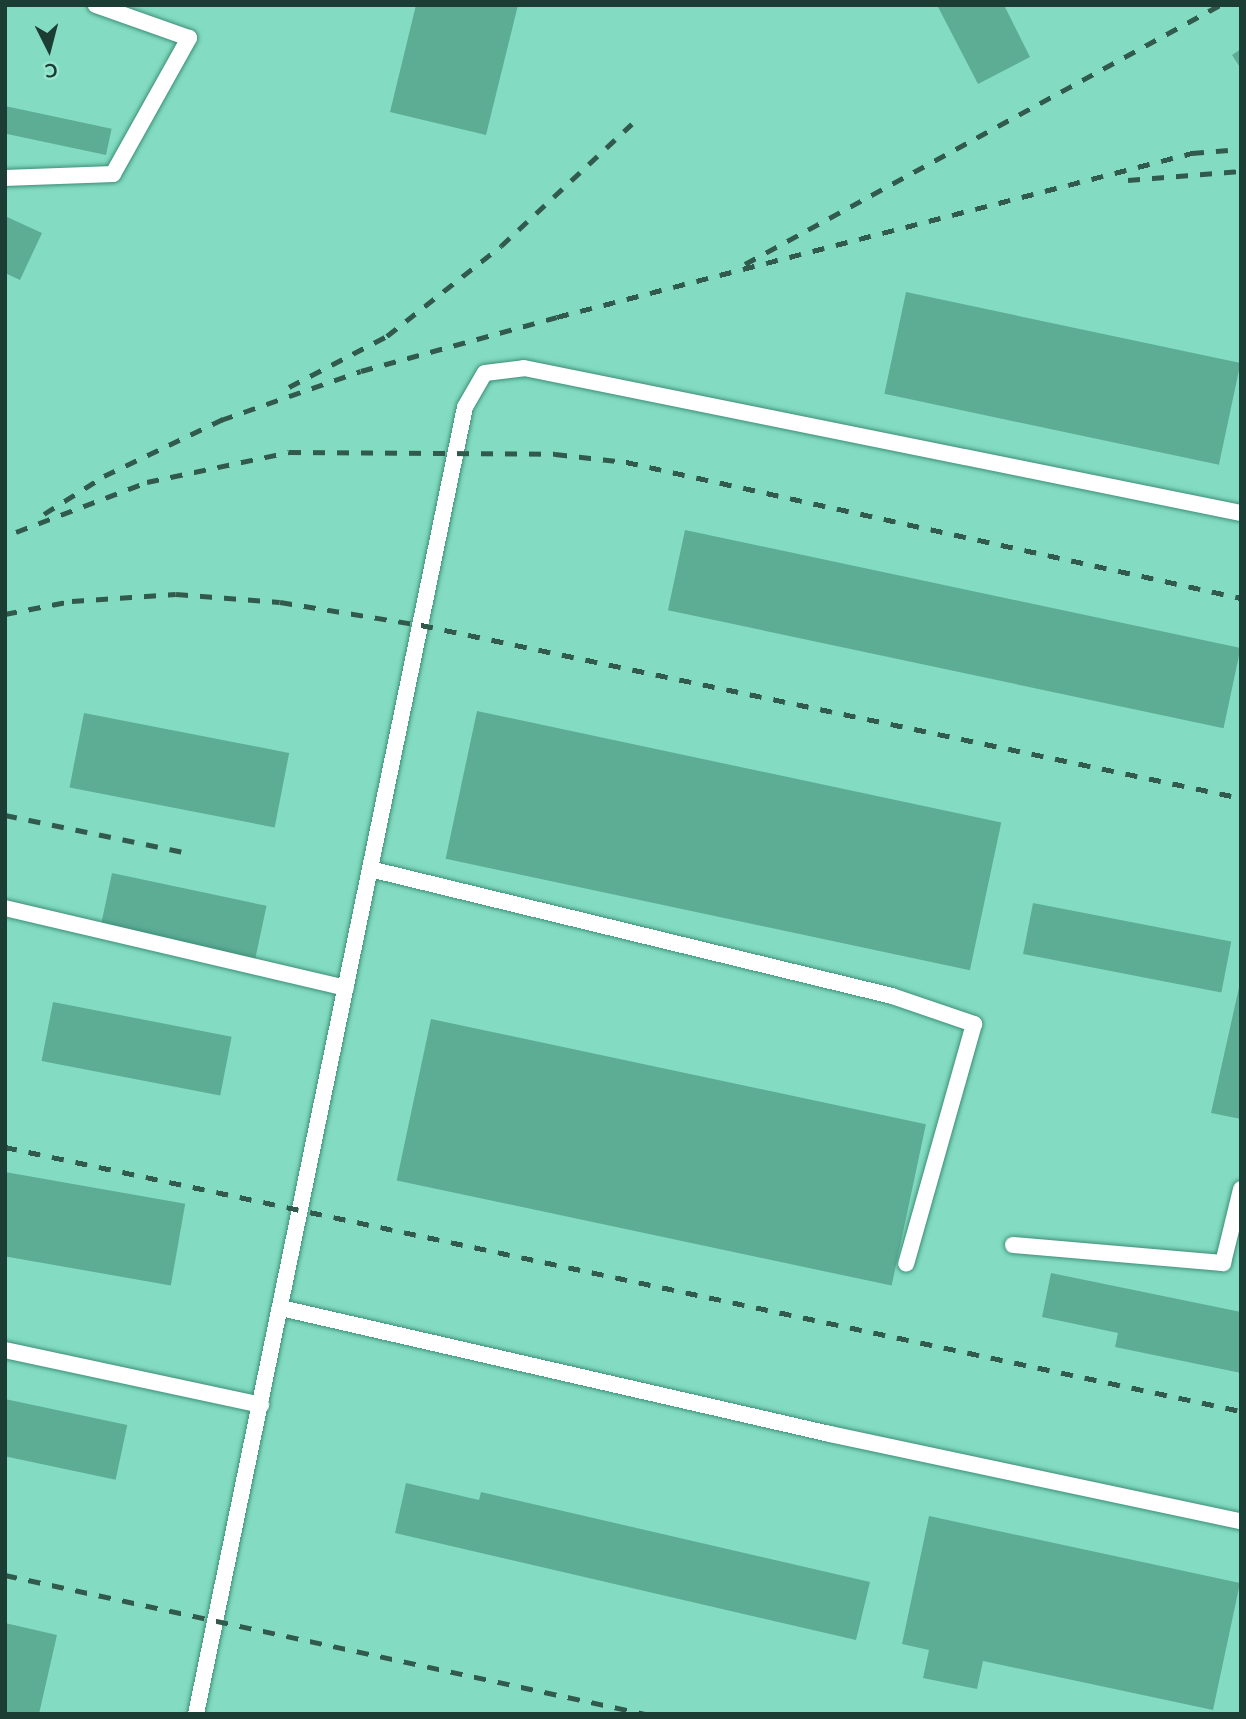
<!DOCTYPE html>
<html>
<head>
<meta charset="utf-8">
<style>
	body { margin:0 }
	#map { position:relative; width:1246px; height:1719px; overflow:hidden; background:#97e8ce; font-family:"Nunito Sans",sans-serif }
	div>[style] { position:absolute }
	.built>* { inset:0; background:#83dcc1; transform-origin:0 0 }
	.building>* { inset:0; background:#5dad95; transform-origin:0 0 }
	.roads { filter:drop-shadow(0 0 2px #3d8e77) drop-shadow(0 0 2px #3d8e77) }
	.lane>* { height:16px; margin:-8px; padding:0 8px; transform-origin:8px; border-radius:8px; background:#fff }
	.rail>* { height:5px; margin-top:-2.5px; transform-origin:0; background:repeating-linear-gradient(90deg,#315a4d 0 12px,transparent 0 24px) }
	span { translate:-50% -50%; white-space:nowrap; text-align:center; line-height:1.15; -webkit-text-stroke:7px #97e8ce; paint-order:stroke }
	.frame { position:absolute; inset:0; border:7px solid #1c3d33; pointer-events:none }
	.north { position:absolute; left:14px; top:14px; width:70px; height:70px; -webkit-text-stroke:5px #97e8ce; paint-order:stroke; rotate:174deg; font-size:19px; font-weight:700; line-height:28px; text-align:center; color:#1c3d33 }
	.north::after { content:''; display:block; margin:auto; width:24px; height:32px; background:#1c3d33; clip-path:polygon(50% 0,100% 100%,50% 72%,0 100%) }
</style>
</head>
<body>
<div id="map">
	<div class="built">
		<i style="left:5px;top:5px;width:1236px;height:1709px"></i>
	</div>
	<div class="building">
		<i style="clip-path:polygon(416px 5px,518px 5px,486px 135px,390px 112px)"></i>
		<i style="clip-path:polygon(937px 5px,1004px 5px,1030px 57px,978px 84px)"></i>
		<i style="clip-path:polygon(1241px 49px,1241px 69px,1232px 55px)"></i>
		<i style="left:5px;top:106px;width:109px;height:27px;rotate:12deg"></i>
		<i style="clip-path:polygon(5px 216px,42px 233px,20px 280px,5px 273px)"></i>
		<i style="left:906px;top:292px;width:342px;height:104px;rotate:12deg"></i>
		<i style="left:685px;top:530px;width:568px;height:82px;rotate:12deg"></i>
		<i style="left:477px;top:711px;width:536px;height:151px;rotate:12deg"></i>
		<i style="left:84px;top:713px;width:209px;height:76px;rotate:11deg"></i>
		<i style="left:112px;top:873px;width:158px;height:57px;rotate:12deg"></i>
		<i style="left:1033px;top:903px;width:202px;height:52px;rotate:11deg"></i>
		<i style="clip-path:polygon(1240px 983px,1241px 983px,1241px 1119px,1211px 1113px)"></i>
		<i style="left:53px;top:1002px;width:182px;height:60px;rotate:11deg"></i>
		<i style="left:431px;top:1019px;width:506px;height:165px;rotate:12deg"></i>
		<i style="left:5px;top:1172px;width:183px;height:83px;rotate:10deg"></i>
		<i style="clip-path:polygon(1051px 1273px,1241px 1312px,1241px 1373px,1115px 1347px,1118px 1333px,1042px 1317px)"></i>
		<i style="left:5px;top:1399px;width:125px;height:56px;rotate:12deg"></i>
		<i style="clip-path:polygon(406px 1483px,479px 1500px,481px 1492px,870px 1582px,856px 1640px,395px 1533px)"></i>
		<i style="clip-path:polygon(929px 1516px,1240px 1583px,1213px 1710px,983px 1661px,977px 1689px,923px 1678px,929px 1650px,902px 1644px)"></i>
		<i style="clip-path:polygon(5px 1623px,57px 1635px,39px 1714px,5px 1714px)"></i>
	</div>
	<div class="roads">
		<div class="lane">
			<i style="left:5px;top:178px;width:108px;rotate:-2.1deg"></i>
			<i style="left:113px;top:174px;width:156px;rotate:-60.8deg"></i>
			<i style="left:189px;top:38px;width:99px;rotate:-160.5deg"></i>
			<i style="left:370px;top:869px;width:537px;rotate:13.67deg"></i>
			<i style="left:892px;top:996px;width:87px;rotate:18.9deg"></i>
			<i style="left:974px;top:1024px;width:249px;rotate:105.8deg"></i>
			<i style="left:5px;top:908px;width:350px;rotate:13.2deg"></i>
			<i style="left:1013px;top:1245px;width:211px;rotate:4.9deg"></i>
			<i style="left:1223px;top:1263px;width:76px;rotate:-76.3deg"></i>
			<i style="left:281px;top:1308px;width:563px;rotate:12.93deg"></i>
			<i style="left:830px;top:1434px;width:420px;rotate:12deg"></i>
			<i style="left:5px;top:1350px;width:262px;rotate:12.1deg"></i>
			<i style="left:196px;top:1714px;width:1334px;rotate:-78.37deg"></i>
			<i style="left:465px;top:407px;width:39px;rotate:-60deg"></i>
			<i style="left:485px;top:373px;width:39px;rotate:-7deg"></i>
			<i style="left:524px;top:368px;width:732px;rotate:11.43deg"></i>
		</div>
	</div>
	<div class="rail">
		<i style="left:1128px;top:180px;width:113px;rotate:-4.6deg"></i>
		<i style="left:745px;top:264px;width:541px;rotate:-28.6deg"></i>
		<i style="left:289px;top:387px;width:110px;rotate:-27.5deg"></i>
		<i style="left:387px;top:336px;width:145px;rotate:-38.3deg"></i>
		<i style="left:501px;top:246px;width:179px;rotate:-43deg"></i>
		<i style="left:221px;top:420px;width:148px;rotate:-19.3deg"></i>
		<i style="left:361px;top:371px;width:203px;rotate:-15.4deg"></i>
		<i style="left:557px;top:317px;width:656px;rotate:-14.48deg"></i>
		<i style="left:1192px;top:153px;width:49px;rotate:-4.7deg"></i>
		<i style="left:44px;top:514px;width:71px;rotate:-32.3deg"></i>
		<i style="left:104px;top:476px;width:139px;rotate:-25.6deg"></i>
		<i style="left:16px;top:532px;width:140px;rotate:-20.9deg"></i>
		<i style="left:147px;top:482px;width:145px;rotate:-11.9deg"></i>
		<i style="left:289px;top:452px;width:266px;rotate:0.4deg"></i>
		<i style="left:555px;top:454px;width:71px;rotate:6.4deg"></i>
		<i style="left:626px;top:462px;width:630px;rotate:12.47deg"></i>
		<i style="left:5px;top:614px;width:68px;rotate:-11deg"></i>
		<i style="left:72px;top:601px;width:104px;rotate:-3.9deg"></i>
		<i style="left:176px;top:594px;width:104px;rotate:4.4deg"></i>
		<i style="left:280px;top:602px;width:143px;rotate:9.3deg"></i>
		<i style="left:421px;top:625px;width:838px;rotate:11.91deg"></i>
		<i style="left:5px;top:815px;width:192px;rotate:11.7deg"></i>
		<i style="left:5px;top:1147px;width:1264px;rotate:12.06deg"></i>
		<i style="left:5px;top:1575px;width:656px;rotate:12.24deg"></i>
	</div>
	<div class="frame"></div>
	<div class="north">С</div>
</div>
</body>
</html>
